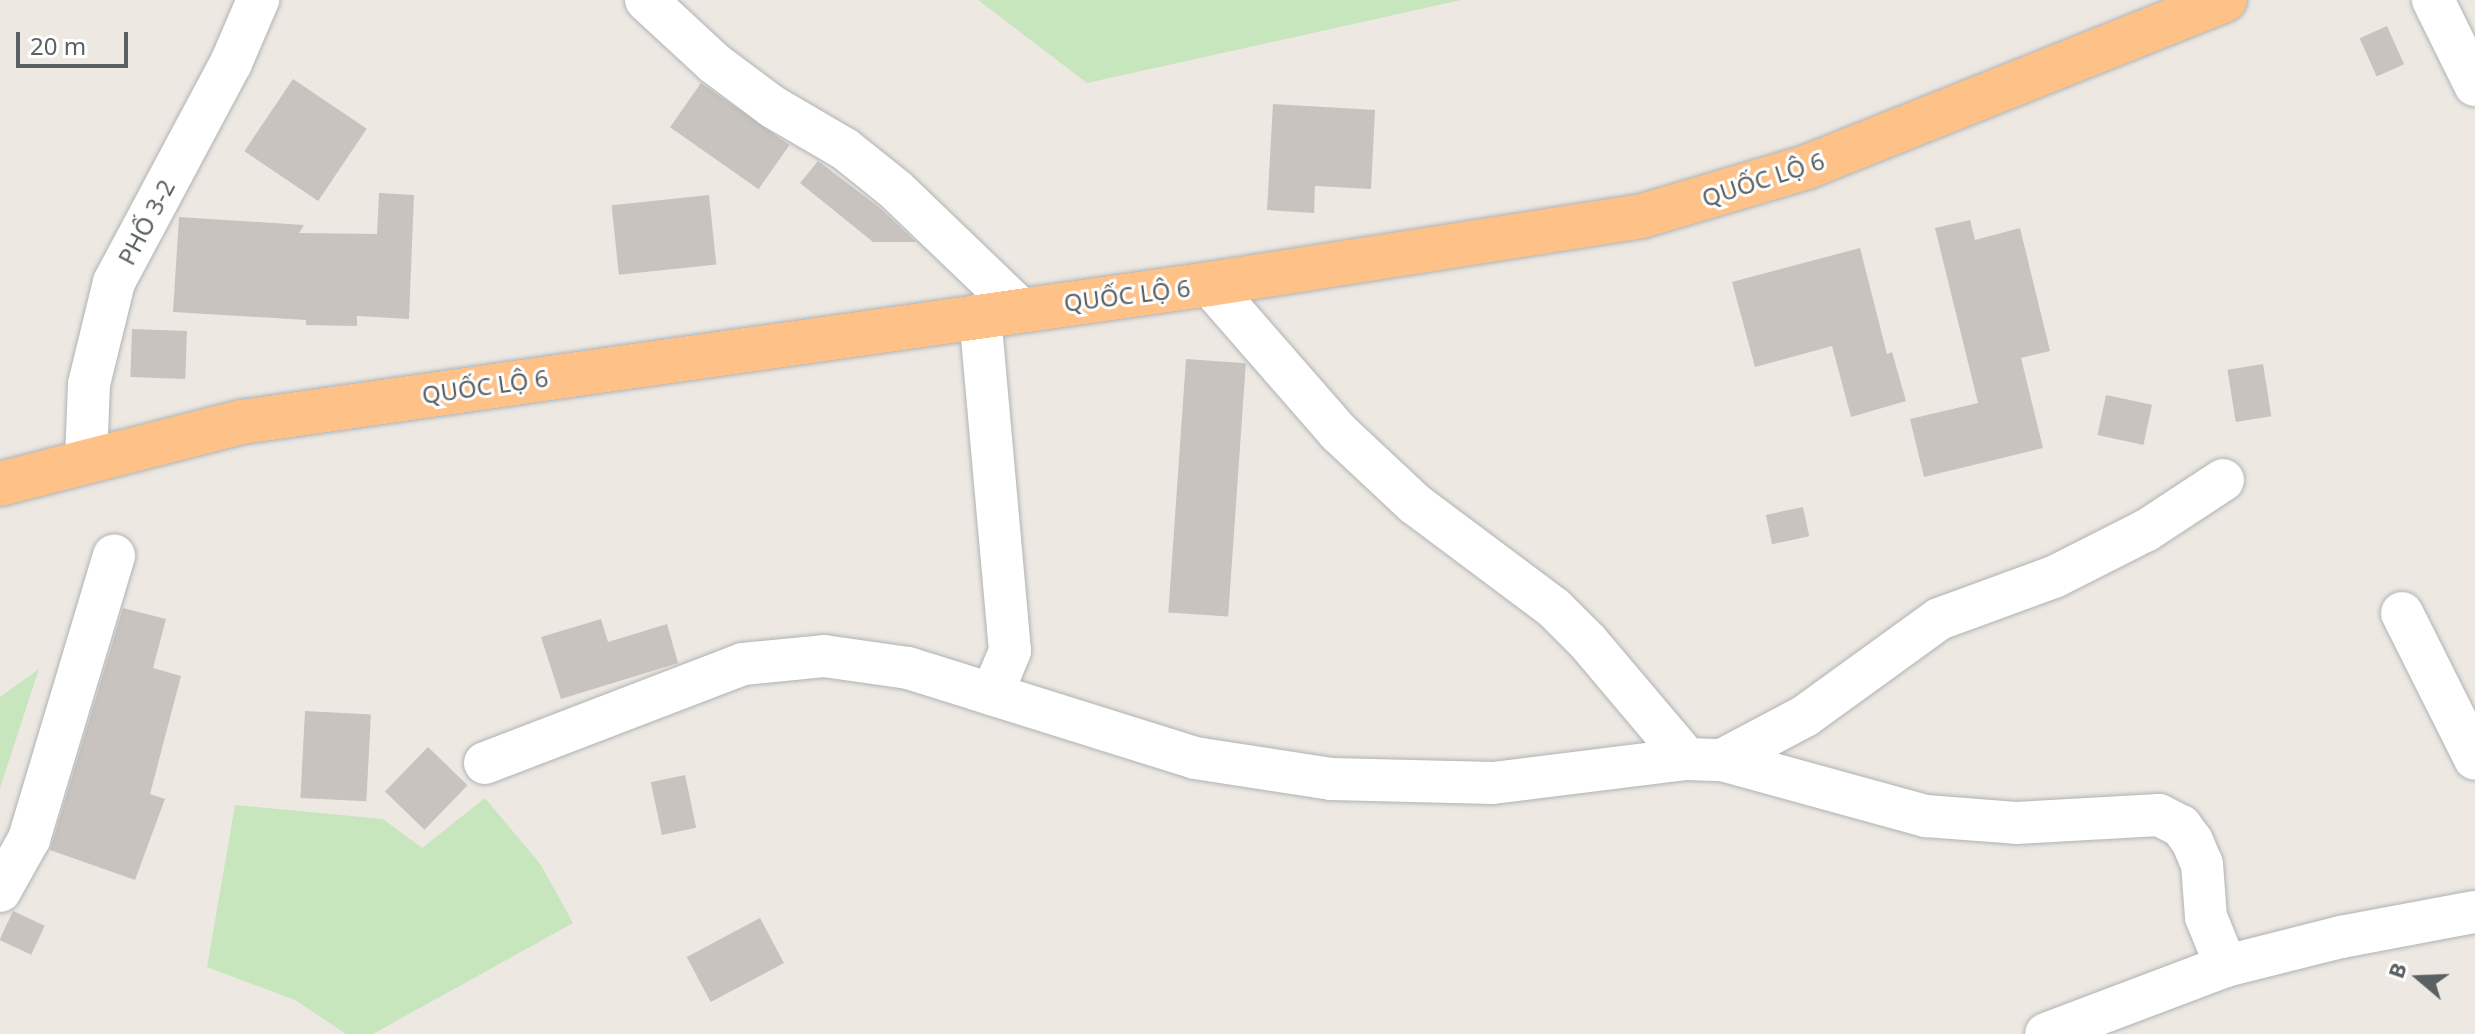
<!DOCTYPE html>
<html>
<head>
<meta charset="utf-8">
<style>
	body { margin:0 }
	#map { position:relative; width:2475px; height:1034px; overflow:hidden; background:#eee8e2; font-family:"Noto Sans",sans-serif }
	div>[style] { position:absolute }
	.green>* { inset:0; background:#c8e6be }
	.building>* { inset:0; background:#c8c3bf; transform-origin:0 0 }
	.roads { filter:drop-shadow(0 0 2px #aeb3b5) drop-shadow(0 0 2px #aeb3b5) }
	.street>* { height:42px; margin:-21px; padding:0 21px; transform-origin:21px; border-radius:21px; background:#fff }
	.highway>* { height:44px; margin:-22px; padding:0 22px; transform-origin:22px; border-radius:22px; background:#fec289 }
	span { translate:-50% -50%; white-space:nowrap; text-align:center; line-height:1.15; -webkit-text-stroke:6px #fff; paint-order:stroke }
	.street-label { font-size:24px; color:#5b6163 }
	.north { position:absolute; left:2379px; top:938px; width:80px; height:80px; -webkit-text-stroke:6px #fff; paint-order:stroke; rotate:289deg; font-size:22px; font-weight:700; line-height:32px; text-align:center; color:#5b6163 }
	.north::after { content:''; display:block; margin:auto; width:28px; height:36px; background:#5b6163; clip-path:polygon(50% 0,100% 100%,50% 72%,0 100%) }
	.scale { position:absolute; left:16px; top:32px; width:112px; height:36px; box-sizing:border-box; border:4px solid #5b6163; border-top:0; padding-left:10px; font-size:24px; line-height:28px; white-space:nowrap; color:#5b6163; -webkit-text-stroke:6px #fff; paint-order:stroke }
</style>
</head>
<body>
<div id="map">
	<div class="green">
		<i style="clip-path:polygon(978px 0,1461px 0,1087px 83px)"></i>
		<i style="clip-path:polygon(39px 669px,0 788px,0 697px)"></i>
		<i style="clip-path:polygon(485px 798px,541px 865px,573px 923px,373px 1034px,346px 1034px,295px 1000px,207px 967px,235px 805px,383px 819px,422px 848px)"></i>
	</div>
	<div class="building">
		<i style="left:2387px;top:26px;width:42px;height:30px;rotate:66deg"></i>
		<i style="left:293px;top:79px;width:89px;height:87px;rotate:34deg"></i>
		<i style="left:701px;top:83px;width:108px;height:54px;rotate:35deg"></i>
		<i style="clip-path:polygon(1273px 104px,1375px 110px,1371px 189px,1315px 186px,1314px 213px,1267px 210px)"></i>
		<i style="clip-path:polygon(818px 161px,880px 208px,916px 242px,873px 242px,800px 183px)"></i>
		<i style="clip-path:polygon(379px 193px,414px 195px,409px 319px,357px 316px,357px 326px,306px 325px,306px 320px,173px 312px,179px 217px,304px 225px,299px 233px,377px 234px)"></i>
		<i style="left:709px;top:195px;width:70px;height:98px;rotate:84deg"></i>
		<i style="clip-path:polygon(1970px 220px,1975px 240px,2020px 228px,2050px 351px,2021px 358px,2043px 448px,1924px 477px,1910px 419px,1978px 403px,1935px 228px)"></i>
		<i style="clip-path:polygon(1860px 248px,1887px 354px,1892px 352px,1906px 401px,1851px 417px,1832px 346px,1755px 367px,1732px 282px)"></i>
		<i style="left:132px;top:329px;width:55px;height:48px;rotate:2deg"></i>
		<i style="left:1186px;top:359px;width:60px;height:254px;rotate:4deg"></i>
		<i style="left:2263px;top:364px;width:53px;height:36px;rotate:81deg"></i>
		<i style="left:2106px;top:395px;width:47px;height:41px;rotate:12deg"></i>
		<i style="left:1803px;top:507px;width:30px;height:38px;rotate:78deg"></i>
		<i style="clip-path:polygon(123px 608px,166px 619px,153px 668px,181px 676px,150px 794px,165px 799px,135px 880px,50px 850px)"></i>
		<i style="clip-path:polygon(601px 619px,608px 642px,667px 624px,678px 663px,561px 699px,541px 637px)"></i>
		<i style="left:305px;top:711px;width:66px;height:87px;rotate:3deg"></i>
		<i style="left:428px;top:747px;width:55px;height:62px;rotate:44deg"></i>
		<i style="left:685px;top:775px;width:54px;height:35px;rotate:78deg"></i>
		<i style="left:13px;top:911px;width:35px;height:32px;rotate:25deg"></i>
		<i style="left:760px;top:918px;width:51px;height:83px;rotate:62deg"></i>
	</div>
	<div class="roads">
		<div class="street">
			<i style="left:646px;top:0;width:93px;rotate:42.8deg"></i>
			<i style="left:714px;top:63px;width:74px;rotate:36.7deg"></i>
			<i style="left:773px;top:107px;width:83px;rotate:30.3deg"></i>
			<i style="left:845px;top:149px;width:65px;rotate:38.8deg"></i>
			<i style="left:896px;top:190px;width:172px;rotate:43.8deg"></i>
			<i style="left:2433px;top:0;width:95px;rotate:63.7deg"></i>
			<i style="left:1209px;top:284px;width:196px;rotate:48.9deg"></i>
			<i style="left:1338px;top:432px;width:105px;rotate:43.1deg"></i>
			<i style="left:1415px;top:504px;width:174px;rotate:36.8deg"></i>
			<i style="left:1554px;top:608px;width:48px;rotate:45deg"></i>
			<i style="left:1588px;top:642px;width:153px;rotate:49.8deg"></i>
			<i style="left:980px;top:315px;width:337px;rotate:84.9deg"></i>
			<i style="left:1010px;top:651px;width:47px;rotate:112.7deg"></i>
			<i style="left:86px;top:459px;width:75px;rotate:-87.7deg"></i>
			<i style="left:89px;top:384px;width:105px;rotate:-76.2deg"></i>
			<i style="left:114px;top:282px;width:248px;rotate:-61.9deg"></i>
			<i style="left:231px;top:63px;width:69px;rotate:-66.8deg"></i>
			<i style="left:2402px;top:613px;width:163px;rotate:63.4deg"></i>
			<i style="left:1722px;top:760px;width:94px;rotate:-27.9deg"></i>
			<i style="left:1805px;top:716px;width:165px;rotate:-35.9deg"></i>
			<i style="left:1939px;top:619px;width:122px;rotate:-20.1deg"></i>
			<i style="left:2054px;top:577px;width:104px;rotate:-26.8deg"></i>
			<i style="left:2147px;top:530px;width:91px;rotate:-33.3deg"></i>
			<i style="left:485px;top:763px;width:276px;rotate:-21deg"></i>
			<i style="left:743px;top:664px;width:81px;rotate:-5.6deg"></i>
			<i style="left:824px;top:656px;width:85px;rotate:8.1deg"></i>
			<i style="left:908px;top:668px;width:301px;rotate:17.4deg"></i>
			<i style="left:1195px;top:758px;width:138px;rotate:8.8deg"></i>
			<i style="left:1331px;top:779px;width:162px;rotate:1.4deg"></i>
			<i style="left:1493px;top:783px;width:195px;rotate:-7.1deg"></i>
			<i style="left:1687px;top:759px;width:35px;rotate:2deg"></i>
			<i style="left:1722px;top:760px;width:212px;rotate:15.4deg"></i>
			<i style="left:1926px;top:816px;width:90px;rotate:4.4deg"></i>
			<i style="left:2016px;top:823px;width:143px;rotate:-3.2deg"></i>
			<i style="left:2159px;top:815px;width:25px;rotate:27deg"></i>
			<i style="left:2181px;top:826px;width:19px;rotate:54deg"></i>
			<i style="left:2192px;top:841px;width:25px;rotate:67deg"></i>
			<i style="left:2202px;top:864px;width:53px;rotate:85.7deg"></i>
			<i style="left:2206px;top:917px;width:53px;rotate:67.8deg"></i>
			<i style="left:0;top:891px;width:60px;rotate:-60.9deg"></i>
			<i style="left:29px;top:839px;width:296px;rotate:-73.3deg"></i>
			<i style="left:2046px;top:1034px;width:192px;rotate:-20.7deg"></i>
			<i style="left:2226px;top:966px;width:119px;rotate:-14.2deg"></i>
			<i style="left:2341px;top:937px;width:136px;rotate:-10.6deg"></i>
		</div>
		<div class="highway">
			<i style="left:0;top:484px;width:250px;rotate:-14.4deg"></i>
			<i style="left:242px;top:422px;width:977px;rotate:-8.12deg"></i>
			<i style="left:1209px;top:284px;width:438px;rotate:-8.9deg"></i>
			<i style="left:1642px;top:216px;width:172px;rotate:-16.5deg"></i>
			<i style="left:1807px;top:167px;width:450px;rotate:-21.8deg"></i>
		</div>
	</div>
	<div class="street-label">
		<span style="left:1763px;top:179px;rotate:-18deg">QUỐC LỘ 6</span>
		<span style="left:146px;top:222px;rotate:-62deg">PHỐ 3-2</span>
		<span style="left:1127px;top:295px;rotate:-7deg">QUỐC LỘ 6</span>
		<span style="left:485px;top:386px;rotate:-8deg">QUỐC LỘ 6</span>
	</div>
	<div class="north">B</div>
	<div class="scale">20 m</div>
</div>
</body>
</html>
